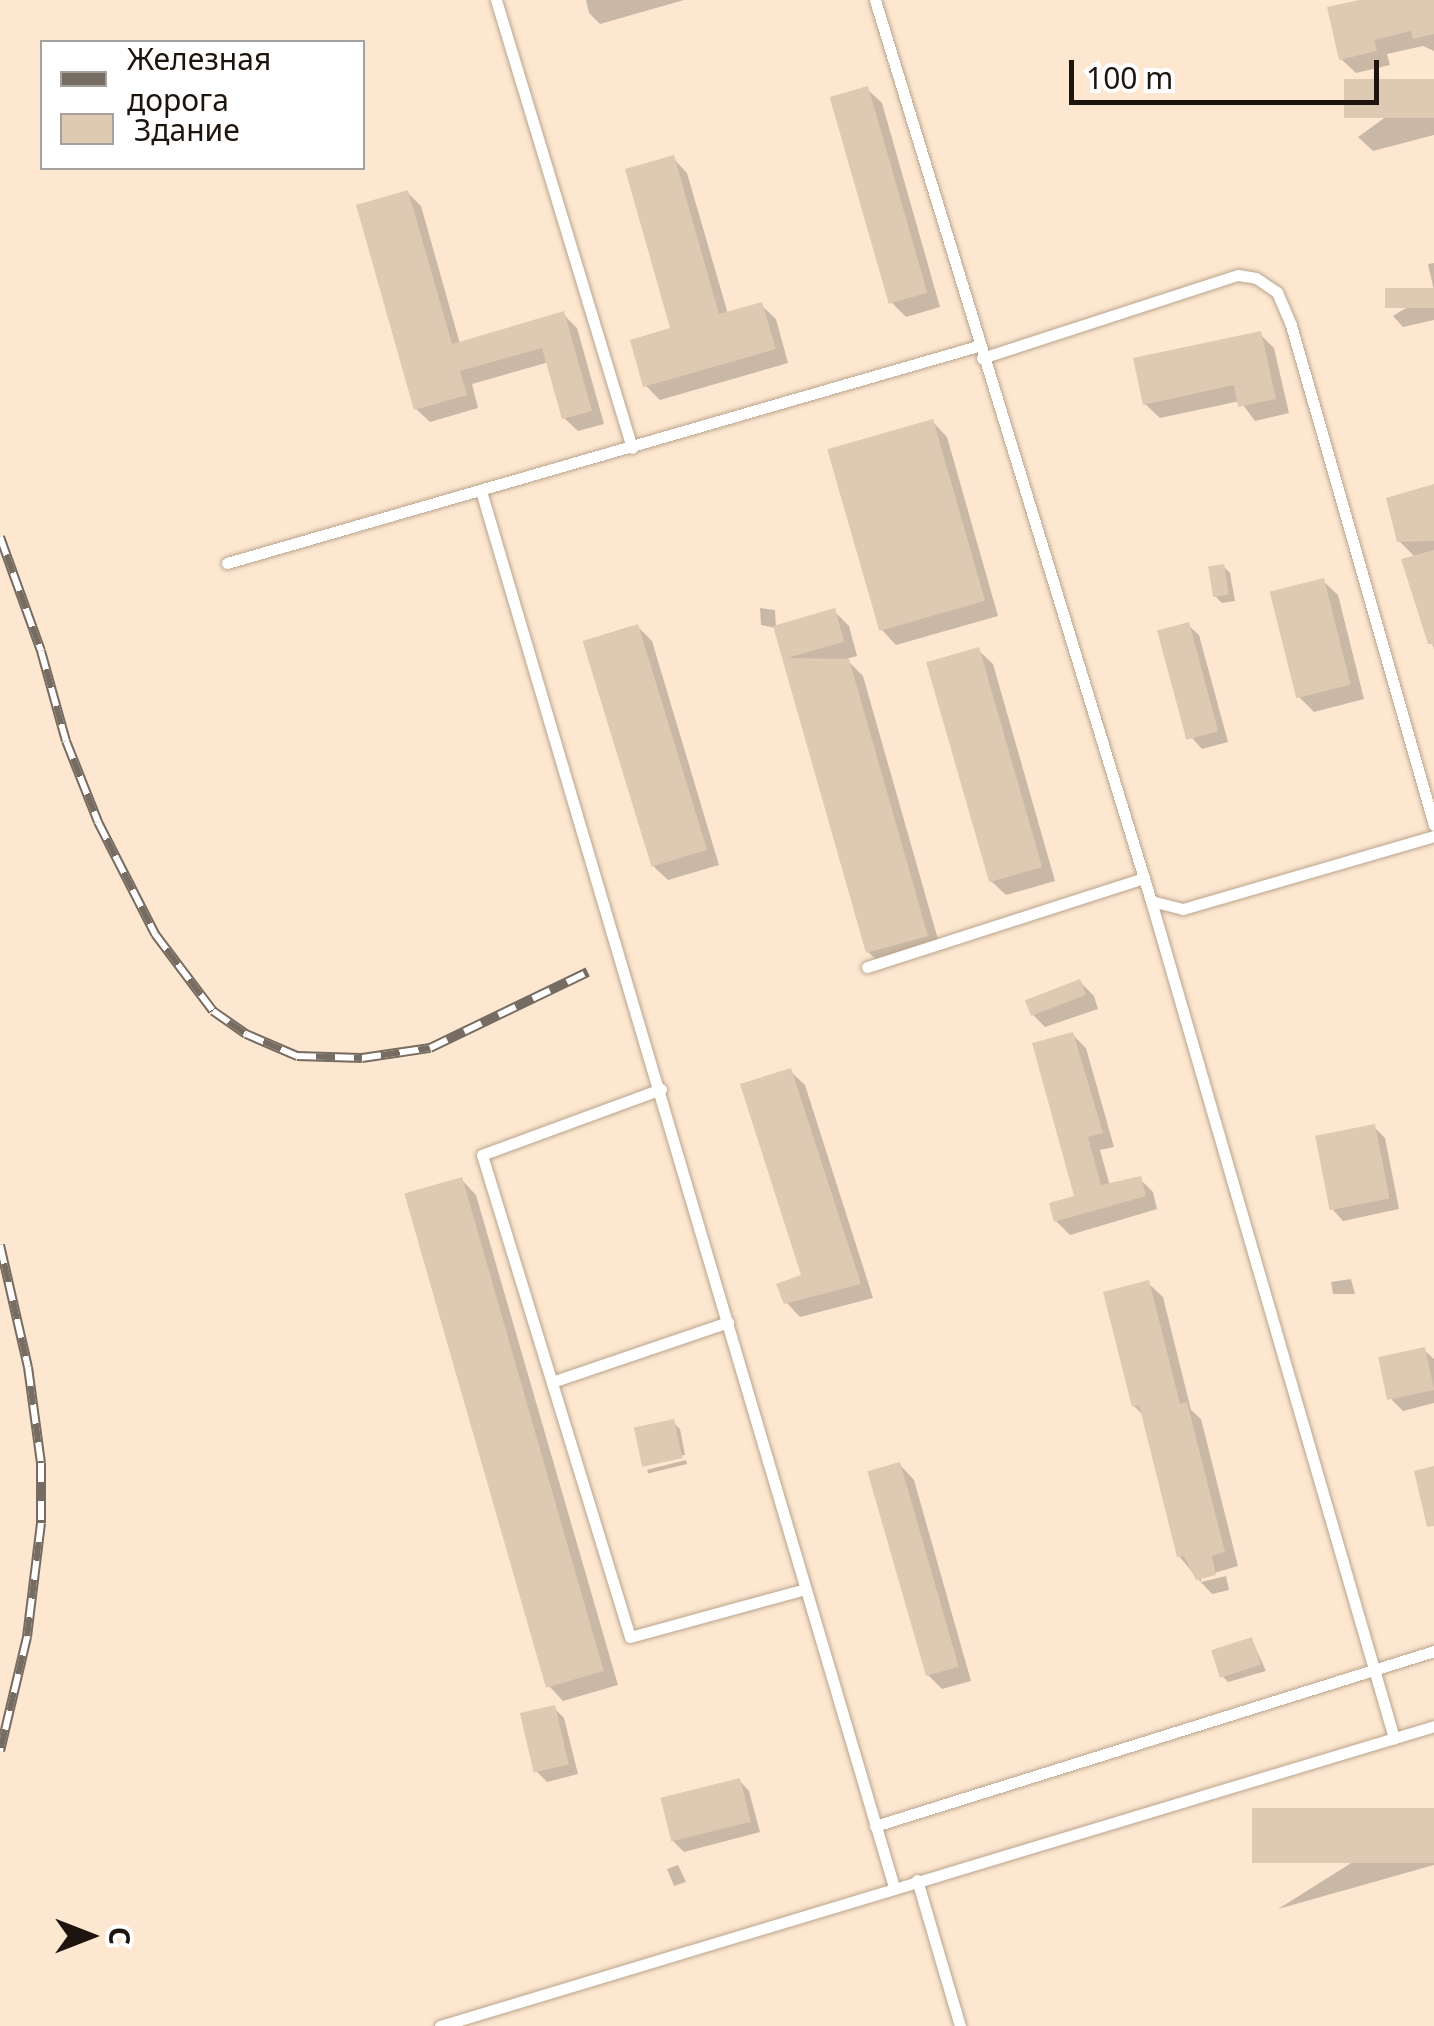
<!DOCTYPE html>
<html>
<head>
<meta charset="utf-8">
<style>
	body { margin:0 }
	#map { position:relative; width:1434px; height:2026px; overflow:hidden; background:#fef1e2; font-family:"Noto Sans",sans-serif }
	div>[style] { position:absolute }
	.built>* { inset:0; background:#fde7d0 }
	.shadow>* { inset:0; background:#0003; transform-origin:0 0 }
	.building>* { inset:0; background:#dec9b2; transform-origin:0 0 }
	.roads { filter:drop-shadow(0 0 2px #b9a48d) drop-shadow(0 0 2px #b9a48d) }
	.service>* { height:11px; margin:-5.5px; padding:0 5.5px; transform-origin:5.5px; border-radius:5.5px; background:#fff }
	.rail>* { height:10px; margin-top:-5px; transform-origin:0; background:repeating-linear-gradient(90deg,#fff 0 19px,#766c61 0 38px); box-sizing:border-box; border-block:2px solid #766c61 }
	span { translate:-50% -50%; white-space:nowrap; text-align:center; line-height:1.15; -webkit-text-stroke:9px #fff; paint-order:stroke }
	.legend { position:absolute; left:40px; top:40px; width:325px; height:130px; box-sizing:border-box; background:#fff; border:2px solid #a5a19e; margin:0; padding:12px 18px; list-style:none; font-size:30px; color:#1d150d }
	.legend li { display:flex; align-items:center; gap:20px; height:50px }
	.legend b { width:50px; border:2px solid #a5a19e }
	.north { position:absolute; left:40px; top:1886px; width:100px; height:100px; -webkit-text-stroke:8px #fff; paint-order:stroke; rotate:90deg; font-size:28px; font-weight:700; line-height:40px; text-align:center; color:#1d150d }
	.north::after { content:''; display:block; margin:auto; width:35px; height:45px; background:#1d150d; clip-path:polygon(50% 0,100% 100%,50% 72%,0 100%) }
	.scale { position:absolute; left:1069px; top:60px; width:310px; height:45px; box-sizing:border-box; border:5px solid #1d150d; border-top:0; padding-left:12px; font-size:30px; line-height:35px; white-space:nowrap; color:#1d150d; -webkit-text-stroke:8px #fff; paint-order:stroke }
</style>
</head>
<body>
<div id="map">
	<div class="built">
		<i style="clip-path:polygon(evenodd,0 0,1434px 0,1434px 2026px,0 2026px,0 0,42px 42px,362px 42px,362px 168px,42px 168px,42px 42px)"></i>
	</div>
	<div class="shadow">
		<i style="clip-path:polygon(586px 0,684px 0,600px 24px,589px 13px)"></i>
		<i style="clip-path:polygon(1370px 0,1434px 0,1434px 51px,1423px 46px,1387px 54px,1390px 65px,1356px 73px,1341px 59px)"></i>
		<i style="clip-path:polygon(1434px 82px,1434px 135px,1373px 151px,1358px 137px)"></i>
		<i style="clip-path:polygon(867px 89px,882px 103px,940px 307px,906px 317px,891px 302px)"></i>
		<i style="clip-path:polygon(673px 158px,687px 173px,728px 314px,761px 305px,776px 319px,788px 363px,660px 400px,645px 385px,673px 330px)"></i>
		<i style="clip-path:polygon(408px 193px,421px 206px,460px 344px,563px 314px,577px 328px,604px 424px,578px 431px,564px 418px,549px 362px,472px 384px,478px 408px,430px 422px,416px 409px)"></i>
		<i style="clip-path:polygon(1434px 263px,1434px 320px,1403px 327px,1393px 316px,1434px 291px,1428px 264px)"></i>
		<i style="clip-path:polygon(1260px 334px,1274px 348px,1289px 413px,1255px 421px,1240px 401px,1160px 418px,1145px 404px)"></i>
		<i style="clip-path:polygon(933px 422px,947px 437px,998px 616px,896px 645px,882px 630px)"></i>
		<i style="clip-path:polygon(1434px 487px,1434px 649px,1404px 560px,1416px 558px,1399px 541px)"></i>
		<i style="clip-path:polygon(1224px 567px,1230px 573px,1235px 601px,1222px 603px,1215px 596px)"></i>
		<i style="clip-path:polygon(1323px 581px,1338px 595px,1364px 699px,1314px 712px,1299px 697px)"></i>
		<i style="clip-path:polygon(760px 608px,775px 610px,776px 628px,761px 625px)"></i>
		<i style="clip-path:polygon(834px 611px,849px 626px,857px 656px,846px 659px,863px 676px,941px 950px,883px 966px,868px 952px,776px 628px)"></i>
		<i style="clip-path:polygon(1188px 625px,1199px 635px,1228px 742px,1202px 749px,1192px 738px)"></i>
		<i style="clip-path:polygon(638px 627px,652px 641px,719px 865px,668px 880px,653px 866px)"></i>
		<i style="clip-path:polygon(978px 650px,993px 664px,1055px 881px,1006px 895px,991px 881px)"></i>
		<i style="clip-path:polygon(1080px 982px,1094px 996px,1098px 1009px,1045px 1027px,1031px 1013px)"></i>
		<i style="clip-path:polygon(1073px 1035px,1086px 1048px,1114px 1147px,1100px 1150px,1110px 1186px,1140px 1179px,1153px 1192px,1157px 1209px,1070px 1235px,1056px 1221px,1077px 1198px)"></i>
		<i style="clip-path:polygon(790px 1071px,805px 1085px,873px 1298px,800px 1317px,786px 1302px,804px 1277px)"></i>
		<i style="clip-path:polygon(1374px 1127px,1385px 1138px,1399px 1209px,1343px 1221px,1333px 1210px)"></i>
		<i style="clip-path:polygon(462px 1180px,476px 1195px,618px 1685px,563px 1701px,549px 1686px)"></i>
		<i style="clip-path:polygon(1351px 1279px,1355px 1294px,1333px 1294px,1331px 1282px)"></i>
		<i style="clip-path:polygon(1148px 1283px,1163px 1297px,1191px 1410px,1201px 1419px,1238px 1566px,1201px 1577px,1201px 1582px,1226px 1576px,1229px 1590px,1212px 1594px,1198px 1579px,1179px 1556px,1144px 1416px,1134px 1406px)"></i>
		<i style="clip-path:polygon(1424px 1350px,1434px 1359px,1434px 1403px,1403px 1411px,1392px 1400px)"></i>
		<i style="clip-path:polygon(673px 1422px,680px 1429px,685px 1455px,645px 1462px,645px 1466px,644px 1465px)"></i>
		<i style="left:686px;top:1460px;width:4px;height:40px;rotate:76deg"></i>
		<i style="clip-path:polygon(900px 1465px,914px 1480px,971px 1681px,942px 1689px,928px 1675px)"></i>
		<i style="clip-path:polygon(1252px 1640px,1266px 1671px,1228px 1682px,1222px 1676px)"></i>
		<i style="clip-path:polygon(554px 1708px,564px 1718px,578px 1774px,547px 1782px,536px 1771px)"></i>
		<i style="clip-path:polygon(739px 1780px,749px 1791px,760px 1832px,684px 1852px,673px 1841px)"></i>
		<i style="clip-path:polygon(1434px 1811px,1434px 1865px,1278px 1909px)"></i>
		<i style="clip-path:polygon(678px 1865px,686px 1882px,674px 1886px,667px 1869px)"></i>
	</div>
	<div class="building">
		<i style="clip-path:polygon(1359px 0,1434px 0,1434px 34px,1413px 39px,1411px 31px,1374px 40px,1377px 51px,1339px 60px,1327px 7px)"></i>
		<i style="left:1434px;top:79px;width:39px;height:90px;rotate:90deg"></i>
		<i style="left:868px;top:86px;width:215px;height:40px;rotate:74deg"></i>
		<i style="clip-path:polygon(674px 155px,719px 314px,762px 302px,776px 349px,643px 387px,630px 340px,670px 328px,625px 169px)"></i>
		<i style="clip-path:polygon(408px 190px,452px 344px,564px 311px,592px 411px,562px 419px,542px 348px,460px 371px,467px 395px,414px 410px,356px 205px)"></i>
		<i style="left:1434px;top:288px;width:20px;height:49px;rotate:90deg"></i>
		<i style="clip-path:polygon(1261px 331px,1276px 399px,1238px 407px,1234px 385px,1143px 405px,1133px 358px)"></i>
		<i style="left:933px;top:419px;width:189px;height:110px;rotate:74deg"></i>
		<i style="clip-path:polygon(1434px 484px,1434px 541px,1397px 542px,1386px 498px)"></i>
		<i style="clip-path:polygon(1434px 550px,1434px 644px,1428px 644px,1401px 559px)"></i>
		<i style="left:1224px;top:564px;width:31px;height:16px;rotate:81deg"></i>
		<i style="left:1324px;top:578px;width:110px;height:56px;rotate:76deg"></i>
		<i style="clip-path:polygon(835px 608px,844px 642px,787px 658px,849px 659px,928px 936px,866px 953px,773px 626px)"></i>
		<i style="left:1189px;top:622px;width:113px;height:33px;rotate:75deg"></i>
		<i style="left:638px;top:624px;width:236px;height:58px;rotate:73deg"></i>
		<i style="left:979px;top:647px;width:229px;height:55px;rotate:74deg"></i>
		<i style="left:1080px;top:979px;width:17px;height:59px;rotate:69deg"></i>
		<i style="clip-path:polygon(1073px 1032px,1103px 1133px,1088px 1137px,1101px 1185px,1141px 1176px,1146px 1196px,1054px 1222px,1049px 1203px,1074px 1196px,1032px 1043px)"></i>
		<i style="clip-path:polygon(791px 1068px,861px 1284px,784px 1304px,776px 1284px,801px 1275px,740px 1084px)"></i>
		<i style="left:1375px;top:1124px;width:76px;height:61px;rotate:79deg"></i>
		<i style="left:462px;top:1177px;width:514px;height:60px;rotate:74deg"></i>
		<i style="clip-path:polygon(1149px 1280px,1180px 1404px,1187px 1402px,1225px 1552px,1212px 1556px,1216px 1575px,1196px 1580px,1184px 1556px,1177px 1557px,1139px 1405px,1132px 1407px,1103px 1292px)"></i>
		<i style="left:1425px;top:1347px;width:44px;height:48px;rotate:78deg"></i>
		<i style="left:674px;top:1419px;width:40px;height:41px;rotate:78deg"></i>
		<i style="left:900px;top:1462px;width:213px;height:34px;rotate:74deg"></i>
		<i style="clip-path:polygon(1434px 1466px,1434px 1526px,1427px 1527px,1414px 1471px)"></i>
		<i style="left:1252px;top:1637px;width:29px;height:43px;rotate:72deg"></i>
		<i style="left:555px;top:1705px;width:61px;height:36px;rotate:77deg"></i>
		<i style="left:740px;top:1778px;width:45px;height:82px;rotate:76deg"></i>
		<i style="left:1434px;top:1808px;width:55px;height:182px;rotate:90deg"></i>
	</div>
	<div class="roads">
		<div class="service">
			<i style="left:496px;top:0;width:468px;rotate:73.1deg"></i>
			<i style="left:875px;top:0;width:942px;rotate:72.97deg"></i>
			<i style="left:1151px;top:901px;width:872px;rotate:73.81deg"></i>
			<i style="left:982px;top:358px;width:269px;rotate:-18deg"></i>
			<i style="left:1238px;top:275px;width:18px;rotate:9deg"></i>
			<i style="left:1256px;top:278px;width:25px;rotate:34deg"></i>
			<i style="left:1277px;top:292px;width:36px;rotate:67deg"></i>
			<i style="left:1291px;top:325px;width:520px;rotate:74.04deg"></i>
			<i style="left:481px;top:491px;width:1456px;rotate:73.52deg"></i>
			<i style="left:227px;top:563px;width:782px;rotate:-16.12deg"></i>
			<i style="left:1151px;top:901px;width:33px;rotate:14deg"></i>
			<i style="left:1183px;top:909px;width:261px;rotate:-16.2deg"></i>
			<i style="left:867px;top:967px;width:291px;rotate:-17.8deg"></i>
			<i style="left:661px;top:1089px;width:191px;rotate:159.8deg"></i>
			<i style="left:482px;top:1155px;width:504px;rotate:72.93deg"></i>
			<i style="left:630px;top:1637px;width:181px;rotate:-15.3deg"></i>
			<i style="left:552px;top:1382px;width:186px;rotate:-18.8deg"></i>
			<i style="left:875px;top:1826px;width:586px;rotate:-17.38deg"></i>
			<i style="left:917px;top:1880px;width:152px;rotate:73.6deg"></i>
			<i style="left:440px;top:2026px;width:1038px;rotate:-16.79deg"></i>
		</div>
	</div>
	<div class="rail">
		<i style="left:0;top:537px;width:121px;rotate:70.2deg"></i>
		<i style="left:41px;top:651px;width:93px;rotate:74.5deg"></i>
		<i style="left:66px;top:741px;width:87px;rotate:68.4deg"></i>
		<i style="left:98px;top:822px;width:126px;rotate:63deg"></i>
		<i style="left:155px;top:934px;width:96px;rotate:53deg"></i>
		<i style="left:213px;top:1011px;width:40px;rotate:34.9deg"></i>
		<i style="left:246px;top:1034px;width:56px;rotate:23.3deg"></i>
		<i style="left:297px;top:1056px;width:65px;rotate:1.8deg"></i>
		<i style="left:362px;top:1058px;width:69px;rotate:-8.4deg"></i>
		<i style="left:430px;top:1048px;width:175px;rotate:-25.7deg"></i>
		<i style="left:0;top:1245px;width:125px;rotate:77.1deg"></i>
		<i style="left:28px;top:1367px;width:97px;rotate:82.3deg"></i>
		<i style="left:41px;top:1463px;width:60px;rotate:90deg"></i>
		<i style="left:41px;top:1523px;width:115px;rotate:97deg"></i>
		<i style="left:27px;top:1637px;width:117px;rotate:103.3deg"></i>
	</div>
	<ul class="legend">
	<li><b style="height:12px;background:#766c61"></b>Железная дорога</li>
	<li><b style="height:28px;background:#dec9b2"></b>Здание</li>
	</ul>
	<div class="north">С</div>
	<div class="scale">100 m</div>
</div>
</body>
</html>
